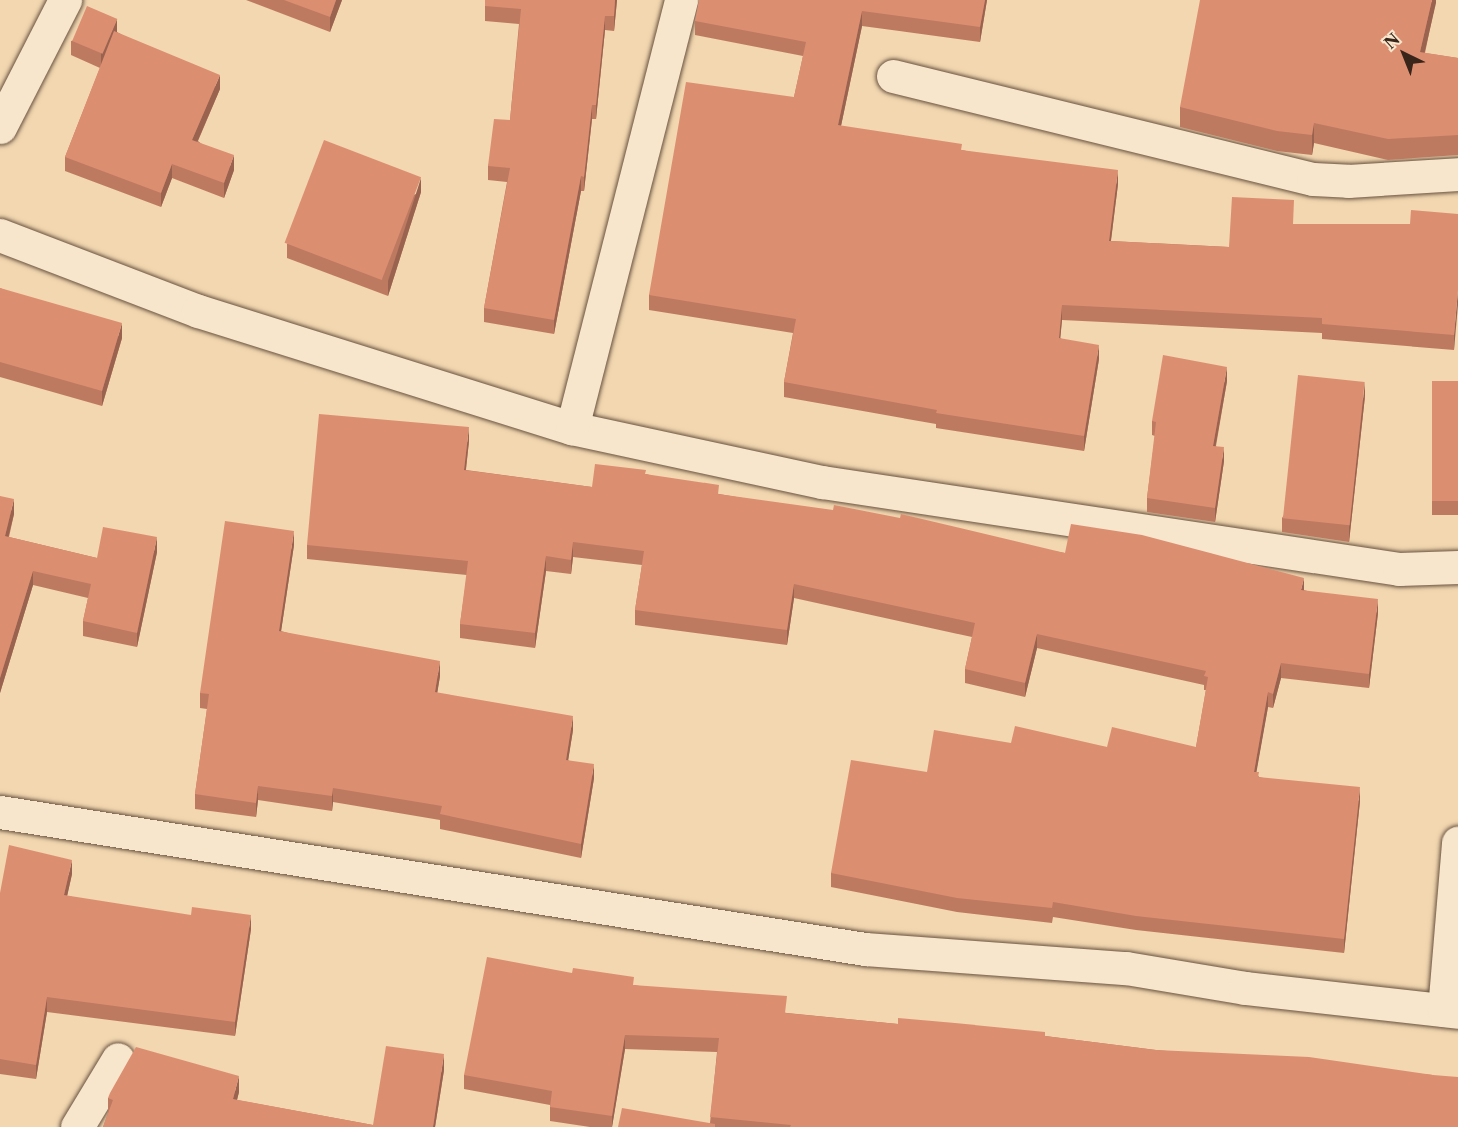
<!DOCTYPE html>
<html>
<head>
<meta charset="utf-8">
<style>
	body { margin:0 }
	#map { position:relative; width:1458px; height:1127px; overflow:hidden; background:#f2d7b0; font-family:"Libre Caslon Text",serif }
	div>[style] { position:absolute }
	.roads { filter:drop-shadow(0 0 2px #685240) drop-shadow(0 0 2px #685240) }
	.minor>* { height:33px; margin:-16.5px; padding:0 16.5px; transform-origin:16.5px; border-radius:16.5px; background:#f7e5cc }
	.wall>* { inset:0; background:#bd7a61; transform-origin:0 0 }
	.shaded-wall>* { inset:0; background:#9a634f }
	.building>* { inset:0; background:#dc8e71; transform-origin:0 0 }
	span { translate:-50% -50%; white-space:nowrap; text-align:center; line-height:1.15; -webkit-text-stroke:4.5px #f7e5cc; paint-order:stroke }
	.north { position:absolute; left:1374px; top:24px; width:60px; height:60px; -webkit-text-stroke:4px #f7e5cc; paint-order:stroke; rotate:317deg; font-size:16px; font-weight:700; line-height:24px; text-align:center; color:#3a251a }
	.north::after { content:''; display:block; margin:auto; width:21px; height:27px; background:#3a251a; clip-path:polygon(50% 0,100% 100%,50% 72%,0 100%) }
</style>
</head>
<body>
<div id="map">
	<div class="roads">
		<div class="minor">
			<i style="left:893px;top:76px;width:432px;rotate:13.8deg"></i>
			<i style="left:1313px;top:179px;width:35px;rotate:3deg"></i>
			<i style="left:1348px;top:181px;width:110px;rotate:-3.6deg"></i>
			<i style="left:0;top:127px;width:143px;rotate:-62.9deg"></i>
			<i style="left:0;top:235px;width:212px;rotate:21deg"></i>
			<i style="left:198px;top:311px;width:392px;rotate:17.4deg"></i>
			<i style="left:572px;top:428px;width:256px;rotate:12.2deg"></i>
			<i style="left:822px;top:482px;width:584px;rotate:8.57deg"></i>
			<i style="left:1399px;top:569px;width:59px;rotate:-1.9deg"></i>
			<i style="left:572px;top:428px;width:442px;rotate:-75.7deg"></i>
			<i style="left:0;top:812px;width:876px;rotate:9deg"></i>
			<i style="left:865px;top:949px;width:262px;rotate:4.2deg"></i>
			<i style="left:1126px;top:968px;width:121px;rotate:9.5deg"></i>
			<i style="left:1245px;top:988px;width:214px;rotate:6.4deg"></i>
			<i style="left:1444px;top:1010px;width:168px;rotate:-85.2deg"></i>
			<i style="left:77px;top:1127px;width:79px;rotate:-58.9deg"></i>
		</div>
	</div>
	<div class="wall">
		<i style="clip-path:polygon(246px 0,342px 0,330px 32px)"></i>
		<i style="clip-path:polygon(485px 0,617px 0,614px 31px,605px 30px,596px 119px,592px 119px,584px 191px,581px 191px,554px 334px,484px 322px,484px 308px,507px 182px,488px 180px,488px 166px,510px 120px,519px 24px,485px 21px)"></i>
		<i style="clip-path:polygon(987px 0,980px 42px,862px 26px,841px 126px,962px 150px,1118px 184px,1111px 241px,1229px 247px,1294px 224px,1410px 224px,1458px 214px,1454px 350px,1322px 339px,1322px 333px,1062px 320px,1060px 338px,1099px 359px,1084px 451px,936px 428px,936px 424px,784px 397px,784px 382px,793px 333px,649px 310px,649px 295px,794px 97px,803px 56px,695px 35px,695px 21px)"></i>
		<i style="clip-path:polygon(1436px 0,1425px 53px,1458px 58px,1458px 155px,1388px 160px,1314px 143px,1312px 155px,1277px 151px,1180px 127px,1180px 107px)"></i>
		<i style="clip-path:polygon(117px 32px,220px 89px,198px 141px,234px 170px,224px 198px,172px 178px,161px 207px,65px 171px,65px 157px,100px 68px,71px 55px,71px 41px)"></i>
		<i style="clip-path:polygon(421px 192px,388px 296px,287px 258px,287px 244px)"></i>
		<i style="clip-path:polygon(0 288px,122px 338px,102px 406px,0 377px)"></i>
		<i style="clip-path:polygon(1227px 381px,1216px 446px,1224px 461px,1215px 522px,1147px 512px,1147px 498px,1155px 436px,1152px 435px,1152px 421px)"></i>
		<i style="left:1458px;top:381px;width:134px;height:26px;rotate:90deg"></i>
		<i style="clip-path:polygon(1365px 396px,1349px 542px,1282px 532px,1282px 518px)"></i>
		<i style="clip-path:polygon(469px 441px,466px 470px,592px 487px,646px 474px,719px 494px,1065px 553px,1304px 590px,1378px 613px,1369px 688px,1281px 678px,1273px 708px,1268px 707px,1256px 772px,1259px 777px,1360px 801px,1344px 953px,1136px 930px,1053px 917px,1052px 923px,957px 912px,831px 887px,831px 873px,927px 772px,1011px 743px,1107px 747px,1196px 747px,1206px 690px,1204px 690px,1204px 685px,1037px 648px,1025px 697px,965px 683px,965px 669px,972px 637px,794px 598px,787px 645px,635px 625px,635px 610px,642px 565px,573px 557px,571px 574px,546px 571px,535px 648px,460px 638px,460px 624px,467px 575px,307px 559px,307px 545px)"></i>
		<i style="clip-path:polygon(0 496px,14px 514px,9px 537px,97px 558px,157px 552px,137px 647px,83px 636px,83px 621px,88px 598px,33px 585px,0 693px)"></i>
		<i style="clip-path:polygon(294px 545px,281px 631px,440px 676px,437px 693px,573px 730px,568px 760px,594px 778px,581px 858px,440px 829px,440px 820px,333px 802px,332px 811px,258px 800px,256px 817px,195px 809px,195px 794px,207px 709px,200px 708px,200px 693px)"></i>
		<i style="clip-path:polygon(72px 874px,67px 896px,251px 929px,235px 1036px,47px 1012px,36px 1079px,0 1074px,0 893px)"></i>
		<i style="clip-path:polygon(634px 985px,787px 1013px,898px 1024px,1045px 1036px,1156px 1050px,1433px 1075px,1458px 1127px,618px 1127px,710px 1123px,717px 1052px,625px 1049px,612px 1127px,590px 1127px,550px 1121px,550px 1105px,464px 1089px,464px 1075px)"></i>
		<i style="clip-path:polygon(444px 1070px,435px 1127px,103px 1127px,108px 1113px,108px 1098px,239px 1092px,237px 1100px,373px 1125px)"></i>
	</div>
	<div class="shaded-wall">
		<i style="clip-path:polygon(336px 0,342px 0,330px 32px,330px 17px)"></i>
		<i style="clip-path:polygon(615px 0,617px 0,614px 31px,614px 16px)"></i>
		<i style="clip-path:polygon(985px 0,987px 0,980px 42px,980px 27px)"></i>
		<i style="clip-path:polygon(1432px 0,1436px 0,1436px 3px,1420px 72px,1420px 52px)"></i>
		<i style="clip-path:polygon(862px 11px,862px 26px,838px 140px,838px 125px)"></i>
		<i style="clip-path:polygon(605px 16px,605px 30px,596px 119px,596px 105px)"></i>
		<i style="clip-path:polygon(117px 19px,117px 34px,101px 68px,101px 54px)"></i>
		<i style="clip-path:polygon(220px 75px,220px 89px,192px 154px,192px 140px)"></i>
		<i style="clip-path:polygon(592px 105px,592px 119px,584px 191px,584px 177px)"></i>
		<i style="clip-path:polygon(1314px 123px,1314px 143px,1312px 155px,1312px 135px)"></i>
		<i style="clip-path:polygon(234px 155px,234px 170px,224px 198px,224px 183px)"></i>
		<i style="clip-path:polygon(172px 164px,172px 178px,161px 207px,161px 193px)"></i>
		<i style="clip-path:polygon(1118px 170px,1118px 184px,1109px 255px,1109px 241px)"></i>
		<i style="clip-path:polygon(581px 176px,581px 191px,554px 334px,554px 320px)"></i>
		<i style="clip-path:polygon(421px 178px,421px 192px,388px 296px,388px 281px)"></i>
		<i style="clip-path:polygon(1458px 290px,1458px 305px,1454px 350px,1454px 335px)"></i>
		<i style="clip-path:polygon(1062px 305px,1062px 320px,1059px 353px,1059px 338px)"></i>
		<i style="clip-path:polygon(122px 323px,122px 338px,102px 406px,102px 391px)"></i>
		<i style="clip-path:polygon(1099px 345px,1099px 359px,1084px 451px,1084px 436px)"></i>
		<i style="clip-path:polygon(1227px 367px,1227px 381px,1213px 460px,1213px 446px)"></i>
		<i style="clip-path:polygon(1365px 382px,1365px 396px,1349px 542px,1349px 528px)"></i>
		<i style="clip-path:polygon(469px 427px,469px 441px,464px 485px,464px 470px)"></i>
		<i style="clip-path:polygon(1224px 447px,1224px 461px,1215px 522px,1215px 508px)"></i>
		<i style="clip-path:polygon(14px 499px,14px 514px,5px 550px,5px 536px)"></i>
		<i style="clip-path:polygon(294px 531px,294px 545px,279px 645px,279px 631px)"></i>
		<i style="clip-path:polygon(157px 537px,157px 552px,137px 647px,137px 633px)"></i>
		<i style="clip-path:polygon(573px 542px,573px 557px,571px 574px,571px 560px)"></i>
		<i style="clip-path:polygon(546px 556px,546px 571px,535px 648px,535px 633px)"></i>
		<i style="clip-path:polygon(33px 571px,33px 585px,0 693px,0 678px)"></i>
		<i style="clip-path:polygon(1304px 578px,1304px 592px,1301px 590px)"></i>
		<i style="clip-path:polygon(794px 584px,794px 598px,787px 645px,787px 630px)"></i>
		<i style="clip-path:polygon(1378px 599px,1378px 613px,1369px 688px,1369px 674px)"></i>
		<i style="clip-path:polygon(1037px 634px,1037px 648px,1025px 697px,1025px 683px)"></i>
		<i style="clip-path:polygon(440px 661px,440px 676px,435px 707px,435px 692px)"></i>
		<i style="clip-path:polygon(1281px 663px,1281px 678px,1273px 708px,1273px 694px)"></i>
		<i style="clip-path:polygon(1268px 692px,1268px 707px,1254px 786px,1254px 772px)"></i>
		<i style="clip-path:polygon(573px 716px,573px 730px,566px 774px,566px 760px)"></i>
		<i style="clip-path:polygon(594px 764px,594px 778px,581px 858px,581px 844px)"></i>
		<i style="clip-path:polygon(258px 786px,258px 800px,256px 817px,256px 803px)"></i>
		<i style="clip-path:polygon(1360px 787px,1360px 801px,1344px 953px,1344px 939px)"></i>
		<i style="clip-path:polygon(333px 788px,333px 802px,332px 811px,332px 796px)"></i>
		<i style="clip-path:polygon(72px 860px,72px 874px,64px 910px,64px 895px)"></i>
		<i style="clip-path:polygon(251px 915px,251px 929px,235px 1036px,235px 1022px)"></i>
		<i style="clip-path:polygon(47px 997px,47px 1012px,36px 1079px,36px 1065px)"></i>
		<i style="clip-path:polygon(625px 1035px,625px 1049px,612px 1127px,612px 1116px)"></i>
		<i style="clip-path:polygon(444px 1054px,444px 1070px,435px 1127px,433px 1127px)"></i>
		<i style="clip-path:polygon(239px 1076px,239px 1092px,233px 1115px,233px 1099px)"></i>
	</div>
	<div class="building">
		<i style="clip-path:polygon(284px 0,336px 0,330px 17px)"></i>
		<i style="clip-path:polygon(485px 0,615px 0,614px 16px,605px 16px,596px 105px,592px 105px,584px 177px,581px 176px,554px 320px,484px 308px,510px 168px,488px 166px,494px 119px,510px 120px,521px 9px,485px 6px)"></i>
		<i style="clip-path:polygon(699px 0,985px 0,980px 27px,862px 11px,838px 125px,962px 144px,961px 150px,1118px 170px,1109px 241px,1229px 247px,1232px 197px,1294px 200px,1293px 224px,1410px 224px,1411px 210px,1458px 214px,1458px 290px,1454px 335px,1322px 324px,1322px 318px,1062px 305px,1059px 338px,1099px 345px,1084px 436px,936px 413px,937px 410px,784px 382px,796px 319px,649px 295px,686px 82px,794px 97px,806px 42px,695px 21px)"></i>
		<i style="clip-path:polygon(1200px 0,1432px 0,1420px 52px,1458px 58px,1458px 135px,1388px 139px,1314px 123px,1312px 135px,1277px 131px,1180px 107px)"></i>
		<i style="left:87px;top:6px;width:33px;height:38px;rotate:23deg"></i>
		<i style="clip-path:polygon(114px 31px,220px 75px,192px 140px,234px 155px,224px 183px,172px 164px,161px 193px,65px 157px)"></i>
		<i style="left:324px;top:140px;width:104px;height:110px;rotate:21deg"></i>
		<i style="clip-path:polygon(0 288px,122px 323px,102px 391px,0 362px)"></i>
		<i style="clip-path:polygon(1163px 355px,1227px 367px,1213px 446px,1224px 447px,1215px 508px,1147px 498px,1156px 422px,1152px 421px)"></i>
		<i style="left:1298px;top:375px;width:67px;height:144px;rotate:6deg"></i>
		<i style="left:1458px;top:381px;width:120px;height:26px;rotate:90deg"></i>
		<i style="clip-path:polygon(319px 414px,469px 427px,464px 470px,592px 487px,595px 464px,646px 470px,645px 474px,719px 485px,718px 494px,833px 510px,834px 505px,900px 518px,901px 514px,1065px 553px,1071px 524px,1142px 535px,1304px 578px,1301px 590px,1378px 599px,1369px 674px,1281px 663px,1273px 694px,1268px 692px,1254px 772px,1259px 772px,1258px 777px,1360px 787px,1344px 939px,1136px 916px,1053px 902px,1052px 908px,957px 898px,831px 873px,851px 760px,927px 772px,934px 730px,1011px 743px,1015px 726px,1107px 747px,1112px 727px,1196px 747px,1208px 677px,1204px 676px,1206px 671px,1037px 634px,1025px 683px,965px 669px,975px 623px,794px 584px,787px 630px,635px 610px,644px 551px,573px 542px,571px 560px,546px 556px,535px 633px,460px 624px,468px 561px,307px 545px)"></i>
		<i style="clip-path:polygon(0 496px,14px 499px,5px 536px,97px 558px,103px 527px,157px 537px,137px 633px,83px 621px,91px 584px,33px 571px,0 678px)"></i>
		<i style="clip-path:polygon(225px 521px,294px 531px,279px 631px,440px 661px,435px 692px,573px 716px,566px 760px,594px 764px,581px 844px,440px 814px,442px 806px,333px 788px,332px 796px,258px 786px,256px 803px,195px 794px,209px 694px,200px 693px)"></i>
		<i style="clip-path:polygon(9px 845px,72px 860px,64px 895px,191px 915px,192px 907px,251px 915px,235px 1022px,47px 997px,36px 1065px,0 1059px,0 893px)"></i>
		<i style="clip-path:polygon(487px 957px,572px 973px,573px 968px,634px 977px,633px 985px,787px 996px,785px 1013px,898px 1024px,898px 1018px,955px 1023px,1045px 1032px,1045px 1036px,1156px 1050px,1309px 1057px,1433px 1075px,1458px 1077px,1458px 1127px,790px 1127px,791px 1125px,710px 1117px,719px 1038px,625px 1035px,612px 1116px,550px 1107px,552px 1091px,464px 1075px)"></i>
		<i style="clip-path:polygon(386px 1046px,444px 1054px,433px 1127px,103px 1127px,113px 1100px,108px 1098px,110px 1093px,136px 1047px,239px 1076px,233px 1099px,373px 1125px)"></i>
		<i style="clip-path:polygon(622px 1108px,715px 1124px,715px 1127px,618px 1127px)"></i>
	</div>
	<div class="north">N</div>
</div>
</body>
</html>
